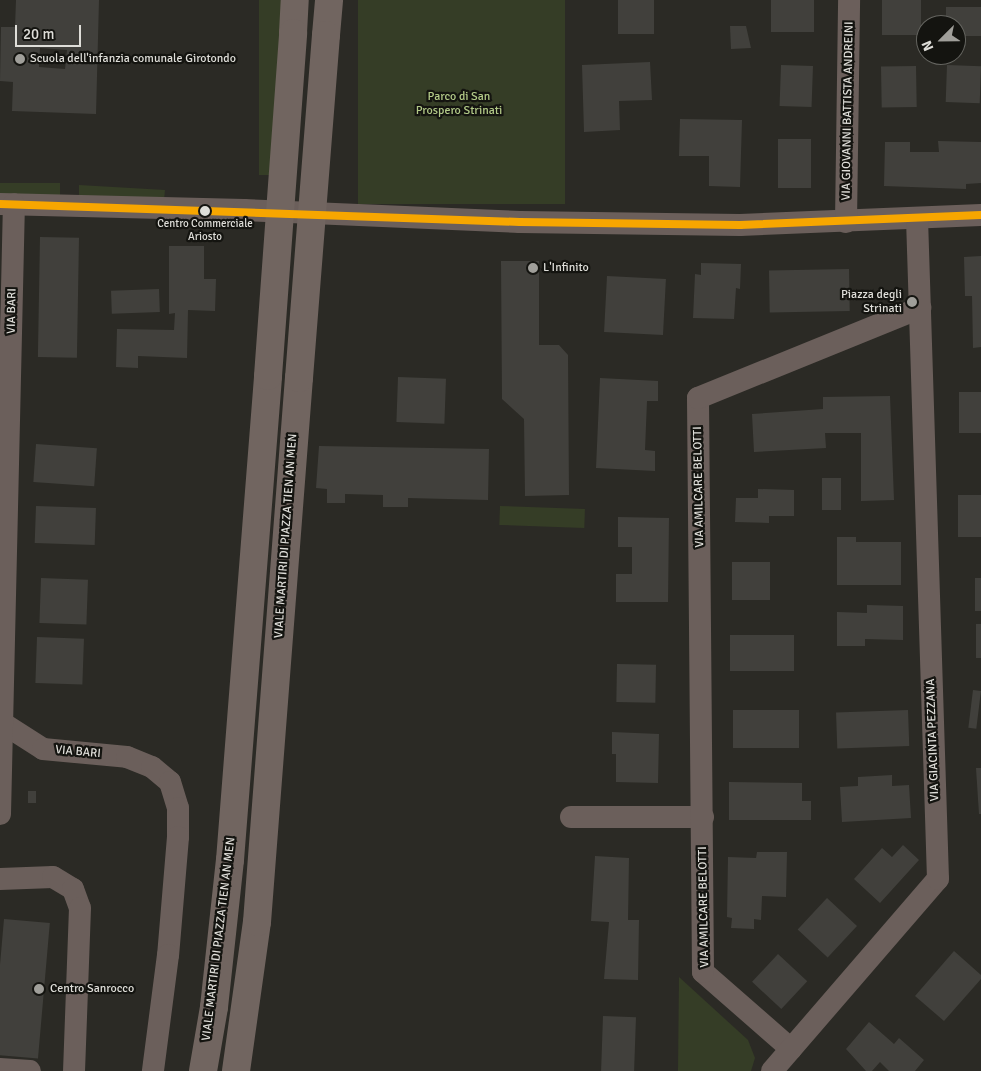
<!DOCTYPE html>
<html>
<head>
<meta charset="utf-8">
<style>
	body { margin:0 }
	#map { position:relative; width:981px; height:1071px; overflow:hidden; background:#2b2a25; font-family:Signika,sans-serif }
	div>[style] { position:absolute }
	.green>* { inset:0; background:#353d26; transform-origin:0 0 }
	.building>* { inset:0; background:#41403c; transform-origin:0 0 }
	.street>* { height:22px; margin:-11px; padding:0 11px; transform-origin:11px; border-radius:11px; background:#6b5f5b }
	.highway>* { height:28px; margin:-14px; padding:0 14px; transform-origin:14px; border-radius:14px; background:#716560 }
	.highway-bridge>* { height:28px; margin:-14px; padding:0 14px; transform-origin:14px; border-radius:14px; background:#716560 }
	.bus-1>* { height:8px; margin:-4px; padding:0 4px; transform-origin:4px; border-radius:4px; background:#f7a600 }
	.dots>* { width:14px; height:14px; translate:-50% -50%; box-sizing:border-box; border:2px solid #141410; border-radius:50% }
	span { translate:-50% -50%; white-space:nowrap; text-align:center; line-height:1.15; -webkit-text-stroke:4.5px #141410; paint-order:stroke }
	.bus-label { font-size:11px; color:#dfded9 }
	.poi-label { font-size:12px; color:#dfded9 }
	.left { translate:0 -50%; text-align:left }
	.right { translate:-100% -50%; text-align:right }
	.park-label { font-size:12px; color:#b3ca88 }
	.street-label { font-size:12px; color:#dfded9 }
	.north { position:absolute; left:916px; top:15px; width:50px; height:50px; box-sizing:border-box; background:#141410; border:1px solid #656560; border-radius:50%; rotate:247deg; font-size:14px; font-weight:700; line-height:20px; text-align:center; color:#dfded9 }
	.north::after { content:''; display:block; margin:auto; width:18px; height:22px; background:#a09f9a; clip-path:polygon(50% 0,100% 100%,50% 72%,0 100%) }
	.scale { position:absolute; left:15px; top:25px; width:66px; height:22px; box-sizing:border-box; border:2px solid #dfded9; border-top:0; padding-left:6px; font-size:15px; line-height:18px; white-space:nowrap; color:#dfded9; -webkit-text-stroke:4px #141410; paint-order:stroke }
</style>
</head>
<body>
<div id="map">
	<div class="green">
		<i style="left:259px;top:0;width:22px;height:175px"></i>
		<i style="left:358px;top:0;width:207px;height:204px"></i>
		<i style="left:60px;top:183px;width:16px;height:60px;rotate:90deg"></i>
		<i style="clip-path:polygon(79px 185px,165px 190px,164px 200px,79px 198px)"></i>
		<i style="left:500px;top:506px;width:85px;height:19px;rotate:2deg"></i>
		<i style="clip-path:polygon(679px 977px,748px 1040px,755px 1058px,751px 1071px,678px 1071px)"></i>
	</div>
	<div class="building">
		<i style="clip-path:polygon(evenodd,16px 0,99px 0,96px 114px,12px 111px,13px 82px,0 81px,1px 27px,15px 27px,16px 0,40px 48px,67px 50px,65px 69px,39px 67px,40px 48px)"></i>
		<i style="left:618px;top:0;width:36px;height:34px"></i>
		<i style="left:771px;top:0;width:43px;height:32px"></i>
		<i style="left:882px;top:0;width:39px;height:35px"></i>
		<i style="clip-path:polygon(946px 7px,981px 7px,981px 36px,956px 36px,956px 25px,946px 25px)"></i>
		<i style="clip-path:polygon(730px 26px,746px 26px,751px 48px,731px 49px)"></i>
		<i style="clip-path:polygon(650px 62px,652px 100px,619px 101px,620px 130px,584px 132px,582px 65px)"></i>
		<i style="left:781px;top:65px;width:32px;height:41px;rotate:2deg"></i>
		<i style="left:947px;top:65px;width:34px;height:37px;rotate:2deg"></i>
		<i style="left:916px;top:66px;width:41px;height:35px;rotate:89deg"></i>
		<i style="clip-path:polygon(680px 119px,742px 120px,740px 187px,709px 186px,709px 156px,679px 156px)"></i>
		<i style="left:778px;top:139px;width:33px;height:49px"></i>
		<i style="clip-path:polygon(938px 141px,981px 142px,981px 183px,966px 184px,966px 189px,884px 186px,885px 142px,910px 142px,910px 152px,939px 152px)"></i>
		<i style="left:40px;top:237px;width:39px;height:120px;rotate:1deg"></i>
		<i style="clip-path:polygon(169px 246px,204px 246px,204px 279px,216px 279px,215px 311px,188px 310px,187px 358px,138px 356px,138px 368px,116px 367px,117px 329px,174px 330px,175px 313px,169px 314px)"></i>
		<i style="clip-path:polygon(981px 256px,981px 347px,973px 348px,972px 296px,965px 296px,964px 257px)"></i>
		<i style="clip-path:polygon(501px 261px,539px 261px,539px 345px,559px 345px,568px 355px,569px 495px,525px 496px,524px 419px,502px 399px)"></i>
		<i style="clip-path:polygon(701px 263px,741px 264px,740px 289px,736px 288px,734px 319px,693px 318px,695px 274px,701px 275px)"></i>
		<i style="left:849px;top:269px;width:42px;height:80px;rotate:89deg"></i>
		<i style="left:607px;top:276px;width:59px;height:56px;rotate:3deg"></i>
		<i style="left:159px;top:289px;width:23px;height:48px;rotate:88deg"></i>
		<i style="left:398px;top:377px;width:48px;height:45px;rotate:2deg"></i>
		<i style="clip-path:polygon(600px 378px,658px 381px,658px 401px,647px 401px,645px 450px,655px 451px,655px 471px,596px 468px)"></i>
		<i style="left:959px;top:392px;width:22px;height:41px"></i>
		<i style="clip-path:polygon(890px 396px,894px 500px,861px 501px,861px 433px,825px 433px,826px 448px,754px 452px,752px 414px,823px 409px,823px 397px)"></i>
		<i style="left:36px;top:444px;width:61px;height:38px;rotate:4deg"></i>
		<i style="clip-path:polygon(319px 446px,489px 449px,488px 500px,408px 498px,408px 507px,383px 507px,383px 495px,345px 494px,345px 503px,327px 503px,327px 489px,316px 488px)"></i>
		<i style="left:822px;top:478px;width:19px;height:32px"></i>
		<i style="clip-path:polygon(758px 489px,794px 490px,794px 516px,769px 516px,769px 523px,735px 522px,736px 498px,758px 498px)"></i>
		<i style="left:958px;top:495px;width:23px;height:42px"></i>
		<i style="left:36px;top:506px;width:60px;height:37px;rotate:2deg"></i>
		<i style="clip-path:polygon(618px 517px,669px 518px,668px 602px,616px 602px,616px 574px,632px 574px,632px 547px,618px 547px)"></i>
		<i style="clip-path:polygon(837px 537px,856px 537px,856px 542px,901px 542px,901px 585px,837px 585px)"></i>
		<i style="left:732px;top:562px;width:38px;height:38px"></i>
		<i style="left:41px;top:578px;width:47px;height:45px;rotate:2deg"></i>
		<i style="left:975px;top:578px;width:6px;height:33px"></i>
		<i style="clip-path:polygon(867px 605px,903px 606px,903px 640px,865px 639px,865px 646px,837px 646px,837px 612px,867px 613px)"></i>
		<i style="left:976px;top:624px;width:5px;height:34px"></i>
		<i style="left:794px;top:635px;width:36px;height:64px;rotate:90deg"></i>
		<i style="left:37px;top:637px;width:47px;height:46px;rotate:2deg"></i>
		<i style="left:617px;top:664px;width:39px;height:38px;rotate:1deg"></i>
		<i style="left:973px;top:690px;width:8px;height:38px;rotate:7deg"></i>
		<i style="left:799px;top:710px;width:38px;height:66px;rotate:90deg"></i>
		<i style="left:908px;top:710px;width:36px;height:72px;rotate:88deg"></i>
		<i style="clip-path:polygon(612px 732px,659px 734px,658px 783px,616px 782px,616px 754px,612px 754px)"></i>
		<i style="clip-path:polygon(976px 768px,981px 768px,981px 814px,979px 814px)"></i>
		<i style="clip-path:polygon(892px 775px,892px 786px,909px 785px,911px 818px,842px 822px,840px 787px,858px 786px,858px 777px)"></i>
		<i style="clip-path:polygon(729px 782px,802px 783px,802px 801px,811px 801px,811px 820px,729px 820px)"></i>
		<i style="left:28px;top:791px;width:8px;height:12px"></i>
		<i style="clip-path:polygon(903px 845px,919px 860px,880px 903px,854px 879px,882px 848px,892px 857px)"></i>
		<i style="clip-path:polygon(757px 852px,787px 852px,786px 897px,762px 896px,761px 920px,754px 919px,754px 929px,731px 928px,732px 918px,727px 917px,728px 857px,756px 858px)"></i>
		<i style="clip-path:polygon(595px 856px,629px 858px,628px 920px,639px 920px,638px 980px,604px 979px,609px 922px,591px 921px)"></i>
		<i style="left:827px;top:898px;width:41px;height:43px;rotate:43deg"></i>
		<i style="left:4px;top:919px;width:46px;height:136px;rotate:5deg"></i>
		<i style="clip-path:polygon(954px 951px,981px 975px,981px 979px,944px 1021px,915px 996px)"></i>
		<i style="left:778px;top:954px;width:40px;height:38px;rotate:43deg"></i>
		<i style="left:603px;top:1016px;width:33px;height:55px;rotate:2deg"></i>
		<i style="clip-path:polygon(869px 1022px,894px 1044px,899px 1038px,924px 1060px,915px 1071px,889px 1071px,880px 1062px,872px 1071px,866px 1071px,846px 1049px)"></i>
	</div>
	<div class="street">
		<i style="left:0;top:204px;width:244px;rotate:1.4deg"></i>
		<i style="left:244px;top:210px;width:276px;rotate:2.5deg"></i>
		<i style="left:520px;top:222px;width:220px;rotate:0.8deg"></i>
		<i style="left:740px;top:225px;width:241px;rotate:-2.4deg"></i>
		<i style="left:846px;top:222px;width:222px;rotate:-89.2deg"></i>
		<i style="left:4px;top:724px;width:46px;rotate:32.7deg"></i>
		<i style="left:43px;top:749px;width:84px;rotate:5.4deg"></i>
		<i style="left:127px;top:757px;width:27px;rotate:22deg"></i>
		<i style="left:152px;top:767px;width:23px;rotate:40deg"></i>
		<i style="left:170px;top:782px;width:27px;rotate:73deg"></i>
		<i style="left:178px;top:808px;width:29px;rotate:90deg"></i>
		<i style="left:178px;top:837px;width:118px;rotate:94.8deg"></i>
		<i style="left:168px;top:955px;width:117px;rotate:97.4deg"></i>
		<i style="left:0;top:814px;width:610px;rotate:-88.69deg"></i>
		<i style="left:571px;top:817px;width:132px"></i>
		<i style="left:0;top:879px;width:53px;rotate:-2.2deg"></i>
		<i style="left:53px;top:877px;width:23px;rotate:31deg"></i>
		<i style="left:73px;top:889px;width:20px;rotate:70deg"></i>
		<i style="left:80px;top:908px;width:163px;rotate:92.1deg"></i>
		<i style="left:791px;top:1049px;width:117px;rotate:-138.8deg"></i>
		<i style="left:703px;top:972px;width:574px;rotate:-90.5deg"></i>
		<i style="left:698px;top:398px;width:240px;rotate:-22.1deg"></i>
		<i style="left:0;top:1069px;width:30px;rotate:4deg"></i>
		<i style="left:772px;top:1071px;width:254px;rotate:-49.2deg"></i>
		<i style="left:938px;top:879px;width:660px;rotate:-91.82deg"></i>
	</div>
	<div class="highway">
		<i style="left:293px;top:33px;width:33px;rotate:-87deg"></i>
		<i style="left:326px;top:35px;width:35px;rotate:-85deg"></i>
		<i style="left:203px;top:1071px;width:65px;rotate:-80.2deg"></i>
		<i style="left:214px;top:1007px;width:148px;rotate:-83.8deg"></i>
		<i style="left:230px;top:860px;width:485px;rotate:-85.5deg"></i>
		<i style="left:236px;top:1071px;width:150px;rotate:-82deg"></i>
		<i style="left:257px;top:922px;width:546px;rotate:-85.59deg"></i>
	</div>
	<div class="highway-bridge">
		<i style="left:268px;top:376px;width:344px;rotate:-85.8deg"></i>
		<i style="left:299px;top:378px;width:344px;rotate:-85.5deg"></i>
	</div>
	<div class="bus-1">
		<i style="left:0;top:204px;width:520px;rotate:1.98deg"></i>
		<i style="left:520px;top:222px;width:220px;rotate:0.8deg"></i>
		<i style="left:740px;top:225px;width:241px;rotate:-2.4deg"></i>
	</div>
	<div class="dots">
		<i style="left:20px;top:59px;background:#a09f9a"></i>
		<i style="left:205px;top:211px;background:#dfded9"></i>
		<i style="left:533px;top:268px;background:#a09f9a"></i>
		<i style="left:912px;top:302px;background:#a09f9a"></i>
		<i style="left:39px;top:989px;background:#a09f9a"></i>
	</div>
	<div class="bus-label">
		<span style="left:205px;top:231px">Centro Commerciale<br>Ariosto</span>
	</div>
	<div class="poi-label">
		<span class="left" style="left:30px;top:59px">Scuola dell'infanzia comunale Girotondo</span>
		<span class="left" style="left:543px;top:268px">L'Infinito</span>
		<span class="right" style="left:902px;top:302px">Piazza degli<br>Strinati</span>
		<span class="left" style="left:50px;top:989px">Centro Sanrocco</span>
	</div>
	<div class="park-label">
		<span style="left:459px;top:104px">Parco di San<br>Prospero Strinati</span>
	</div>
	<div class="street-label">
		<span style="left:848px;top:111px;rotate:-89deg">VIA GIOVANNI BATTISTA ANDREINI</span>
		<span style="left:12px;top:311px;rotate:-89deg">VIA BARI</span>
		<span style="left:699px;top:487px;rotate:-91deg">VIA AMILCARE BELOTTI</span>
		<span style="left:286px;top:536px;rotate:-86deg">VIALE MARTIRI DI PIAZZA TIEN AN MEN</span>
		<span style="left:933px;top:740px;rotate:-92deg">VIA GIACINTA PEZZANA</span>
		<span style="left:78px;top:752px;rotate:5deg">VIA BARI</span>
		<span style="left:704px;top:907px;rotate:-91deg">VIA AMILCARE BELOTTI</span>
		<span style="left:219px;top:939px;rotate:-83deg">VIALE MARTIRI DI PIAZZA TIEN AN MEN</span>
	</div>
	<div class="north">N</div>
	<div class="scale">20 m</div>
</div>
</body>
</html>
